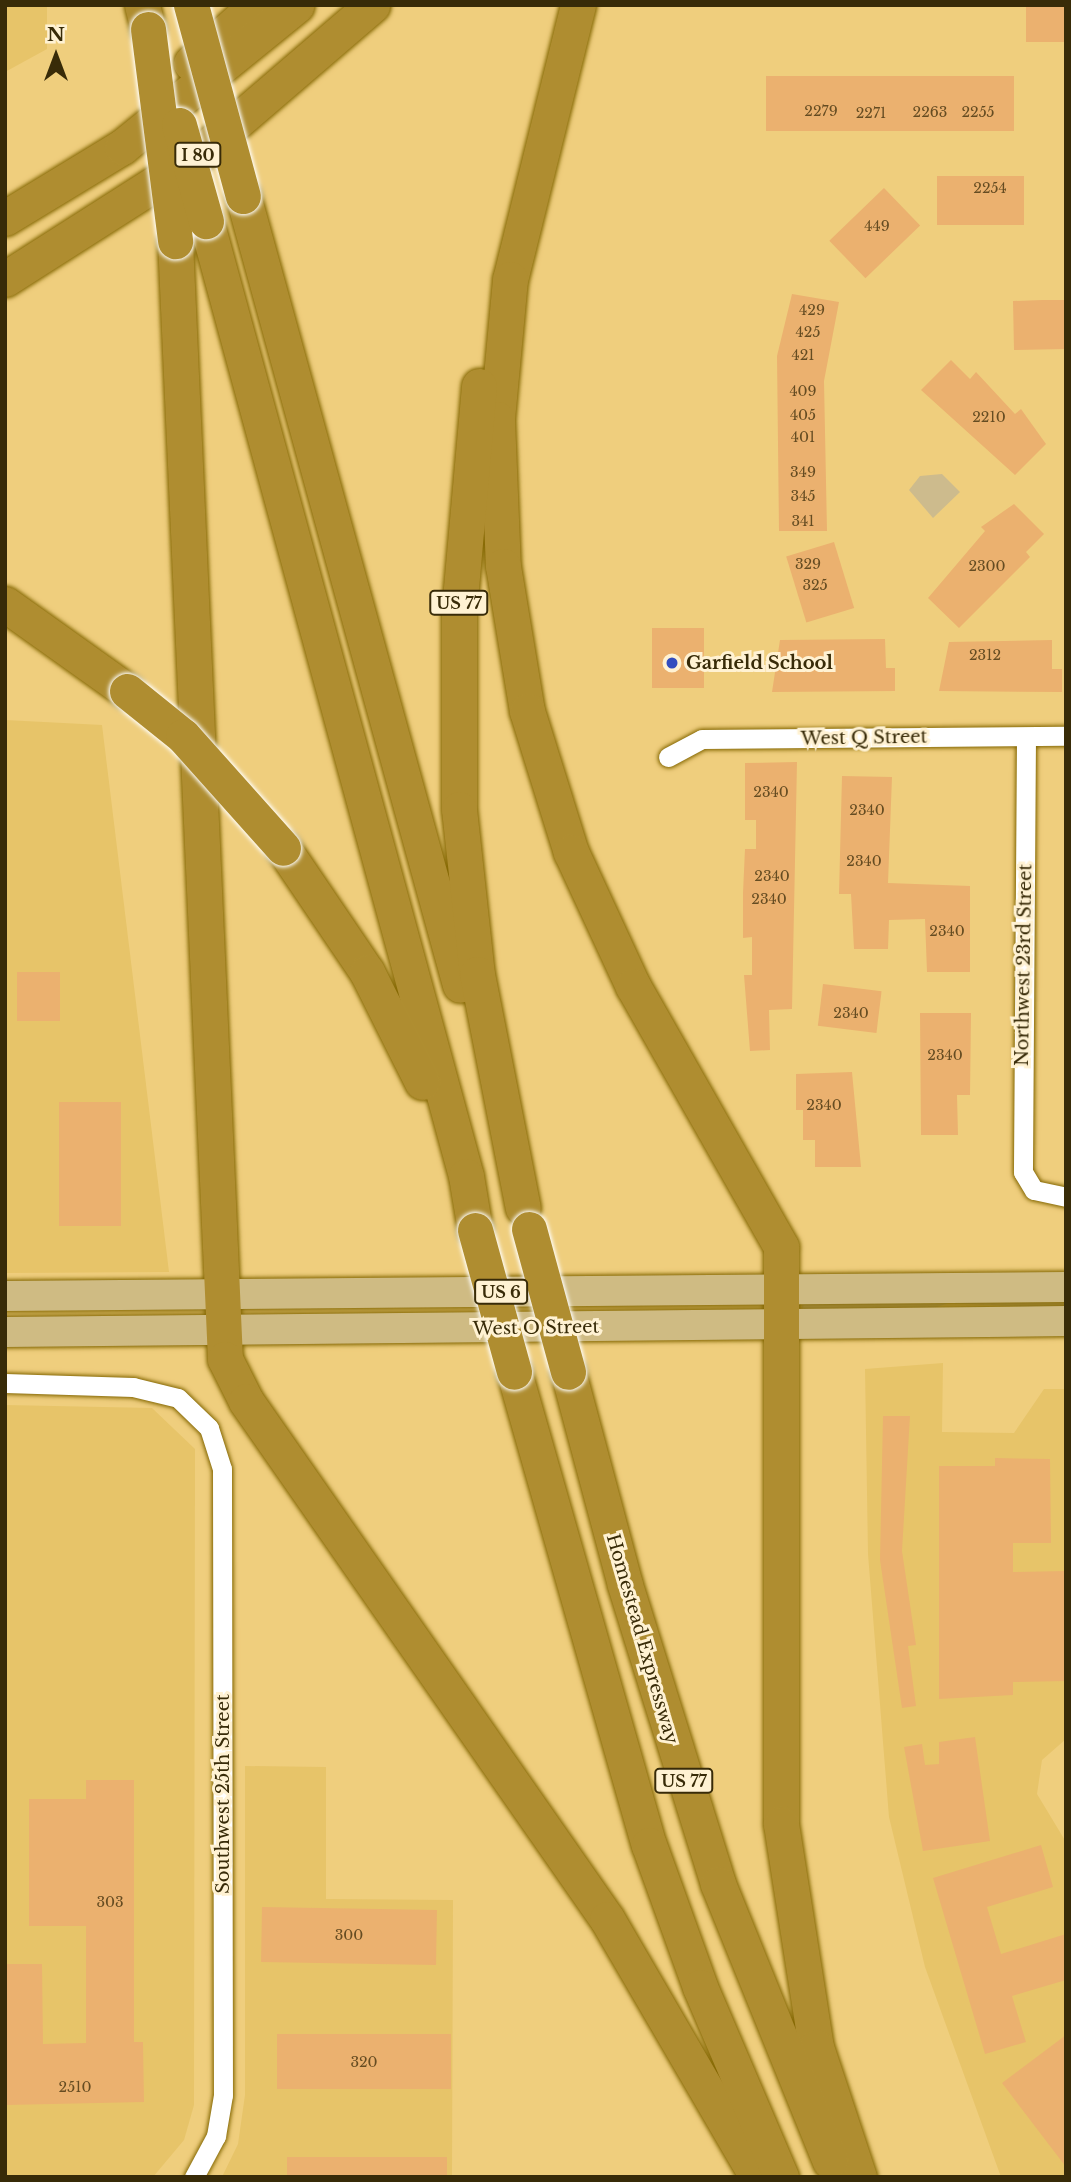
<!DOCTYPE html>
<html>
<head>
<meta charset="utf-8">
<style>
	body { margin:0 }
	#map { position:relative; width:1071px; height:2182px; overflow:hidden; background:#efce7d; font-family:"Libre Baskerville",serif }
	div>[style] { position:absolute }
	.built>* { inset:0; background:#e7c469 }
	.green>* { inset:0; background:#cdbb8d }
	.building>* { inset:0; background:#ebb16f; transform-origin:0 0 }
	.roads { filter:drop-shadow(0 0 2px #846702) drop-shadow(0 0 2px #846702) }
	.street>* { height:19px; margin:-9.5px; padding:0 9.5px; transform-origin:9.5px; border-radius:9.5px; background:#fff }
	.primary>* { height:30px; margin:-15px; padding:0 15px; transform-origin:15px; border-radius:15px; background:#cfbb83 }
	.highway>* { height:35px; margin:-17.5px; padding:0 17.5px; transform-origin:17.5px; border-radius:17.5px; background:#af8d30 }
	.bridges { filter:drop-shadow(0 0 2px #fff) drop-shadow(0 0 2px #fff) }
	.highway-bridge>* { height:35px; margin:-17.5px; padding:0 17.5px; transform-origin:17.5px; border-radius:17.5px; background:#af8d30 }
	.dots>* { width:19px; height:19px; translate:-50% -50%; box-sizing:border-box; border:4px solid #fff2d3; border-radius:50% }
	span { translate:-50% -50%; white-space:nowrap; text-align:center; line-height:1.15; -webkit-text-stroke:6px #fff2d3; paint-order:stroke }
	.number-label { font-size:14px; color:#654c22 }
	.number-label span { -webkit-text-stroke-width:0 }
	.shield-label span { padding:2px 5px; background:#fff2d3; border:2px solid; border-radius:5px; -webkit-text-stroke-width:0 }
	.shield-label { font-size:16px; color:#382b08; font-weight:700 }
	.poi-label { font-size:18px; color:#382b08; font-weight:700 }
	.left { translate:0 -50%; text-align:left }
	.street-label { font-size:18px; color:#382b08 }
	.frame { position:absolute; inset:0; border:7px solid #382b08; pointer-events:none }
	.north { position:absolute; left:21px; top:21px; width:70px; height:70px; -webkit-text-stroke:5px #fff2d3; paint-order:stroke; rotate:0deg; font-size:19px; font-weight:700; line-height:28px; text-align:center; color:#382b08 }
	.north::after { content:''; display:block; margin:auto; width:24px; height:32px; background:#382b08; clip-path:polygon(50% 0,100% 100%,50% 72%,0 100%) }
</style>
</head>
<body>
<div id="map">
	<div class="built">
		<i style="clip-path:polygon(5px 5px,47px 5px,47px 49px,5px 72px)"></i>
		<i style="clip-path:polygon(5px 720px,102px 725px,169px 1272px,5px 1273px)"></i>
		<i style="clip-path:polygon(943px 1363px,942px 1432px,1014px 1433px,1044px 1389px,1066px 1389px,1066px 1739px,1042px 1760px,1037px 1794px,1066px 1842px,1066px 2177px,1001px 2177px,925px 1967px,889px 1817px,868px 1554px,865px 1369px)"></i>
		<i style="clip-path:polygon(5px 1405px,152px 1408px,195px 1449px,194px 2105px,184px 2140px,153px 2177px,5px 2177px)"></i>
		<i style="clip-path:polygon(245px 1766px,326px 1767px,326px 1899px,453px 1900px,452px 2177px,222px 2177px,238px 2144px,245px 2095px)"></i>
	</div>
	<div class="green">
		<i style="clip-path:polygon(942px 474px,960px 492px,933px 518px,909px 490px,920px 476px)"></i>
		<i style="clip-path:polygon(1066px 1299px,1066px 1309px,949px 1303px,928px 1310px,802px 1311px,802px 1302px)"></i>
	</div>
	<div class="building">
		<i style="left:1026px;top:5px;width:40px;height:37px"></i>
		<i style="left:766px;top:76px;width:248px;height:55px"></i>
		<i style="left:937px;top:176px;width:87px;height:49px"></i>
		<i style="left:884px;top:188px;width:52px;height:76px;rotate:46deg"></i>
		<i style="clip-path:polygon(792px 294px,839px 302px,824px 381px,827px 531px,779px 531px,777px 356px)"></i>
		<i style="clip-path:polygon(1042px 300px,1066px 300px,1066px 349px,1014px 350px,1013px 301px)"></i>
		<i style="clip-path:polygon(951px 360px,970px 379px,976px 372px,1015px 414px,1021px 409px,1046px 444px,1015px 475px,921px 390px)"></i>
		<i style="clip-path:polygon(1014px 504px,1044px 534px,1026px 552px,1030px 557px,959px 628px,928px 598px,985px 531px,981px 527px)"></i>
		<i style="left:834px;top:542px;width:69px;height:50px;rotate:73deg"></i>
		<i style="left:652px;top:628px;width:52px;height:60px"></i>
		<i style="clip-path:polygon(885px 639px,886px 668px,895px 668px,895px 691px,772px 692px,780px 640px)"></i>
		<i style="clip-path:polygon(1052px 640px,1052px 669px,1062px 669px,1062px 692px,939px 691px,949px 642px)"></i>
		<i style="clip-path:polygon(797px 762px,792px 1009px,769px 1010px,770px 1050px,750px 1051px,744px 975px,752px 975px,752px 937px,743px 938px,743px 893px,745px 849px,756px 849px,756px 820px,745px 820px,745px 763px)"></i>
		<i style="clip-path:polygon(842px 776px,892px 777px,888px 883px,970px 886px,970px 972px,927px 972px,925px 919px,889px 920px,888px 949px,854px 949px,851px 894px,839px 894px)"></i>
		<i style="left:17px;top:972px;width:43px;height:49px"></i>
		<i style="left:823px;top:984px;width:59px;height:42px;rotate:7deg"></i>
		<i style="clip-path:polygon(920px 1013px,971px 1013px,970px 1095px,957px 1095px,958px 1135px,921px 1135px)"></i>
		<i style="clip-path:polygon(852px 1072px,861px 1167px,815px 1167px,815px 1140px,803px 1140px,803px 1110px,796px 1110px,796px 1074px)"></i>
		<i style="left:121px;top:1102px;width:124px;height:62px;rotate:90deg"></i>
		<i style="clip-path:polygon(883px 1416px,910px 1416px,902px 1551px,916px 1645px,908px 1646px,916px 1706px,902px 1708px,880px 1560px)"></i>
		<i style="clip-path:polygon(995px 1458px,1050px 1459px,1051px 1543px,1013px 1543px,1013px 1572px,1066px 1571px,1066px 1681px,1013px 1682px,1013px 1695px,939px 1699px,939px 1466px,995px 1466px)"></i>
		<i style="clip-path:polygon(975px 1737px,990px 1841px,923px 1851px,904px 1747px,922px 1744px,925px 1765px,939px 1764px,939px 1742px)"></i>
		<i style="clip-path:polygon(86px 1780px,134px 1780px,134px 2042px,143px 2042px,144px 2102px,6px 2105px,5px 1964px,42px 1964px,43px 2044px,86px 2043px,86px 1926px,29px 1926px,29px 1799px,86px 1799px)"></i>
		<i style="clip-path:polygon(1041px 1845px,1053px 1887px,987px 1907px,1001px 1954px,1066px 1934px,1066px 1980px,1012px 1996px,1026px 2042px,985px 2054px,933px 1878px)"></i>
		<i style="left:262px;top:1907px;width:175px;height:55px;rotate:1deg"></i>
		<i style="left:277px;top:2034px;width:174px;height:55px"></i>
		<i style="clip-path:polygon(1066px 2035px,1066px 2167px,1002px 2083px)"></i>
		<i style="left:287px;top:2157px;width:160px;height:20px"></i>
	</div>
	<div class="roads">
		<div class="street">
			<i style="left:1026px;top:737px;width:435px;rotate:90.4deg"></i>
			<i style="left:1023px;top:1172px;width:21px;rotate:59deg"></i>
			<i style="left:1034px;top:1190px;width:33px;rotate:12deg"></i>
			<i style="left:668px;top:757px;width:38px;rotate:-28deg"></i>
			<i style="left:702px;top:739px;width:364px;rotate:-0.5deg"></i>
			<i style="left:5px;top:1383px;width:128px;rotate:1.8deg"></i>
			<i style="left:133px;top:1387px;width:46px;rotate:13.7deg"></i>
			<i style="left:178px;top:1398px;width:43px;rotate:44.1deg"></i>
			<i style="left:209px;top:1428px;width:43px;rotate:72.4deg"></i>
			<i style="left:222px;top:1469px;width:626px;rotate:89.91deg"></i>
			<i style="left:223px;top:2095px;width:42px;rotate:99.7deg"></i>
			<i style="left:216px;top:2136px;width:47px;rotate:118.2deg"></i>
		</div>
		<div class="primary">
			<i style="left:5px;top:1296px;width:1061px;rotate:-0.49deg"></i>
			<i style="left:5px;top:1332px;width:1061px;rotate:-0.59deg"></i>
		</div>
		<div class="highway">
			<i style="left:142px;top:5px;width:25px;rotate:76deg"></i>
			<i style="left:578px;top:5px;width:282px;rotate:103.9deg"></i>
			<i style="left:510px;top:279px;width:141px;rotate:95.3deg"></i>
			<i style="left:497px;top:419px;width:147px;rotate:87.7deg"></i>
			<i style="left:503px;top:566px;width:147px;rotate:80.6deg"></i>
			<i style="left:527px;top:711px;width:148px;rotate:72.7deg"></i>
			<i style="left:571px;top:852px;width:148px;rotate:65.2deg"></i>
			<i style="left:633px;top:986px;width:300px;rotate:60.4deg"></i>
			<i style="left:781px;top:1247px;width:577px;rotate:90deg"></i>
			<i style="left:781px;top:1824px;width:226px;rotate:81.1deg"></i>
			<i style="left:816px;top:2047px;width:137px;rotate:71.7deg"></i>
			<i style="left:191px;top:63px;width:87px;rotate:-41.7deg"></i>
			<i style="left:243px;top:196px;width:818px;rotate:74.62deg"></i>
			<i style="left:5px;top:218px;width:137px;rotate:-31.3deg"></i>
			<i style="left:122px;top:147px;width:225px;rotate:-39.1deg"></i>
			<i style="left:206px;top:221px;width:990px;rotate:74.77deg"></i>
			<i style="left:466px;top:1176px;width:55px;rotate:80.5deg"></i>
			<i style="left:175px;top:241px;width:1119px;rotate:87.44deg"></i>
			<i style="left:225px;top:1359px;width:47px;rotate:63.4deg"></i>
			<i style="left:246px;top:1401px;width:631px;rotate:55.13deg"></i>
			<i style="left:607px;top:1919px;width:298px;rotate:59.8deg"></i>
			<i style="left:5px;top:279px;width:222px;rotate:-32.5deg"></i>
			<i style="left:192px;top:160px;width:238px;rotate:-40.7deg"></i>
			<i style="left:479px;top:386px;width:227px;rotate:95.1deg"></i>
			<i style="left:459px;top:612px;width:197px;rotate:90deg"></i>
			<i style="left:459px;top:809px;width:166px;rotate:83.8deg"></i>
			<i style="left:477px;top:974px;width:238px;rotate:78.9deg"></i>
			<i style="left:5px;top:604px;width:150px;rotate:35.5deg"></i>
			<i style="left:283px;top:848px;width:150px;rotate:55.9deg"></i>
			<i style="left:367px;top:972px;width:123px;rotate:63.4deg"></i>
			<i style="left:514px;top:1372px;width:492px;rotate:74.1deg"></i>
			<i style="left:649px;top:1845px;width:151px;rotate:70.2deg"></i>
			<i style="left:700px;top:1987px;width:207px;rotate:66.9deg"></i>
			<i style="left:568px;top:1372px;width:220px;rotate:75deg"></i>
			<i style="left:625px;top:1585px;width:313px;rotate:72.7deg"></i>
			<i style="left:718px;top:1884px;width:299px;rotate:68deg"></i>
		</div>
	</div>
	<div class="bridges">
		<div class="highway-bridge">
			<i style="left:191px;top:5px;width:198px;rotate:74.8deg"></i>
			<i style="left:148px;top:29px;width:214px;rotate:82.7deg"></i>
			<i style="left:179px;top:125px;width:100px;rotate:74.3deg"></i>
			<i style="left:127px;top:691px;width:72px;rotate:38.8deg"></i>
			<i style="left:183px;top:736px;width:150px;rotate:48.2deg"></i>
			<i style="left:529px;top:1229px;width:148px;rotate:74.7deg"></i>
			<i style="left:475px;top:1230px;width:147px;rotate:74.6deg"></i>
		</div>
	</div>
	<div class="dots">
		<i style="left:672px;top:663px;background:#334dbf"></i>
	</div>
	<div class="number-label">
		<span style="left:821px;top:111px">2279</span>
		<span style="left:930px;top:112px">2263</span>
		<span style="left:978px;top:112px">2255</span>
		<span style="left:871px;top:113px">2271</span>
		<span style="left:990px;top:188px">2254</span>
		<span style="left:877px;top:226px">449</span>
		<span style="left:812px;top:310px">429</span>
		<span style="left:808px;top:332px">425</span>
		<span style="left:803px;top:355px">421</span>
		<span style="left:803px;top:391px">409</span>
		<span style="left:803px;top:415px">405</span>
		<span style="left:989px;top:417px">2210</span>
		<span style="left:803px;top:437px">401</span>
		<span style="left:803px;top:472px">349</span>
		<span style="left:803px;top:496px">345</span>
		<span style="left:803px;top:521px">341</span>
		<span style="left:808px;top:564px">329</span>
		<span style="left:987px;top:566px">2300</span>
		<span style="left:815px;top:585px">325</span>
		<span style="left:985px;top:655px">2312</span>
		<span style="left:771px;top:792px">2340</span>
		<span style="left:867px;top:810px">2340</span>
		<span style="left:864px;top:861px">2340</span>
		<span style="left:772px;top:876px">2340</span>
		<span style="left:769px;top:899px">2340</span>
		<span style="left:947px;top:931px">2340</span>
		<span style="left:851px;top:1013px">2340</span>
		<span style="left:945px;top:1055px">2340</span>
		<span style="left:824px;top:1105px">2340</span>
		<span style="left:110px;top:1902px">303</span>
		<span style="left:349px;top:1935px">300</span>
		<span style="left:364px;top:2062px">320</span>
		<span style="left:75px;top:2087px">2510</span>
	</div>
	<div class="shield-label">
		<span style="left:198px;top:155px">I 80</span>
		<span style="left:459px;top:603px">US 77</span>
		<span style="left:501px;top:1292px">US 6</span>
		<span style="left:684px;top:1781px">US 77</span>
	</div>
	<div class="poi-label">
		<span class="left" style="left:686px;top:663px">Garfield School</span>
	</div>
	<div class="street-label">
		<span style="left:864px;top:738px;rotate:-1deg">West Q Street</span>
		<span style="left:1024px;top:965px;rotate:-89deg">Northwest 23rd Street</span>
		<span style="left:536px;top:1328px;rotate:-1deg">West O Street</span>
		<span style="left:642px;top:1639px;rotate:74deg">Homestead Expressway</span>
		<span style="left:223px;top:1794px;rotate:-90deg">Southwest 25th Street</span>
	</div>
	<div class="frame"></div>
	<div class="north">N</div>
</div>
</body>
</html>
